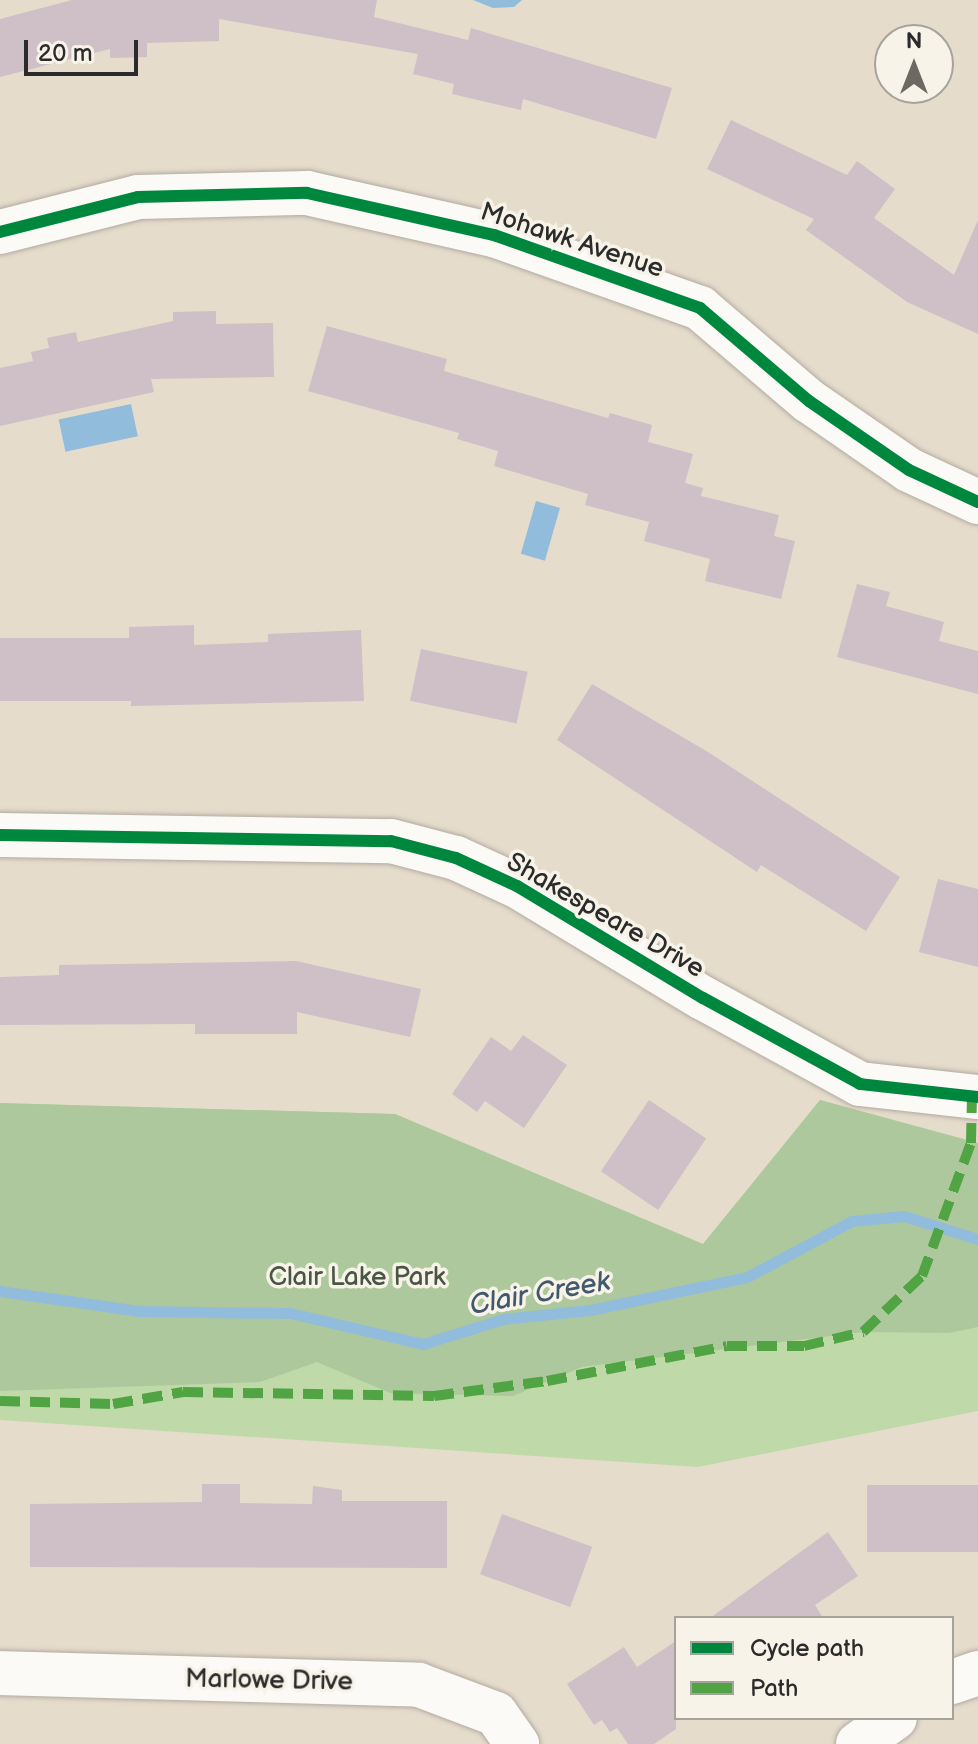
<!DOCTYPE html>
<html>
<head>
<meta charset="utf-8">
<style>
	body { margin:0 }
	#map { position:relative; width:978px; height:1744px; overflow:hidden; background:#e6dccc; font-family:"Balsamiq Sans",sans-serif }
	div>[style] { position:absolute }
	.green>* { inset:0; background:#bfdaa8 }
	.forest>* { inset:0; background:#adc89d }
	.water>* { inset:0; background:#92bcdb; transform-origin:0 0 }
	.stream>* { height:11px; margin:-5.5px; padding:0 5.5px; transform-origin:5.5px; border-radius:5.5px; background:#92bcdb }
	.building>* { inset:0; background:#cec0c6; transform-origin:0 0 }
	.roads { filter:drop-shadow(0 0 2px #b1aba1) drop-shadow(0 0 2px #b1aba1) }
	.minor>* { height:44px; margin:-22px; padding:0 22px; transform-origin:22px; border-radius:22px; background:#fbfaf7 }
	.quiet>* { height:10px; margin-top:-5px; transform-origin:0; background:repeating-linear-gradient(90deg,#51a443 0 20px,transparent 0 30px) }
	.cycleway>* { height:12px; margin:-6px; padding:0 6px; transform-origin:6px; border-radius:6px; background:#00873e }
	span { translate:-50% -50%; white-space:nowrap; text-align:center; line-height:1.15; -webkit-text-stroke:7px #f7f3e8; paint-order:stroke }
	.street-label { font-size:26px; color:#2b2b2b }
	.park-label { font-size:26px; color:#485643 }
	.water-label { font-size:28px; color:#42596b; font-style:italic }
	.legend { position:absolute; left:674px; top:1616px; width:280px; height:104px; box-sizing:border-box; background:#f7f3e8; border:2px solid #a5a39c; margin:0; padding:10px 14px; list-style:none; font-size:24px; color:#2b2b2b }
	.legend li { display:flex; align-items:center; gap:16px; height:40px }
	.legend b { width:40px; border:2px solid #a5a39c }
	.north { position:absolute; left:874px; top:24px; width:80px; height:80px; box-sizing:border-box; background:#f7f3e8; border:2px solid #a5a39c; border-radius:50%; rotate:0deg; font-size:22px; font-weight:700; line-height:32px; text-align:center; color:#2b2b2b }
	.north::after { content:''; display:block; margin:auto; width:28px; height:36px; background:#6c6963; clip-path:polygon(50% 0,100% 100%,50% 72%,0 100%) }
	.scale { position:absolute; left:24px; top:40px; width:114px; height:36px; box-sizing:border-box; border:4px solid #2b2b2b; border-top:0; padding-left:10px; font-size:24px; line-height:28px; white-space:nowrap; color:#2b2b2b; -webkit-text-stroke:6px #f7f3e8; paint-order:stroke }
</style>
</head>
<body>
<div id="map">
	<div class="green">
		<i style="clip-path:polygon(820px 1100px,978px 1143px,978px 1411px,698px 1467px,0 1420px,0 1103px,395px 1114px,703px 1244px)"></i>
	</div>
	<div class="forest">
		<i style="clip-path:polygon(820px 1100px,978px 1143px,978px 1327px,949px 1333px,863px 1332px,582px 1367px,513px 1396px,390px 1393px,317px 1362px,260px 1382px,0 1391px,0 1103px,395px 1114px,703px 1244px)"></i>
	</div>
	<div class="water">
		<i style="clip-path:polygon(473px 0,522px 0,514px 7px,493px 8px)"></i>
		<i style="left:131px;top:404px;width:33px;height:74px;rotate:78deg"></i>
		<i style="left:536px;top:501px;width:25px;height:55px;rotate:16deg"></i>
	</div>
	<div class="stream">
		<i style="left:0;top:1291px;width:140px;rotate:8.2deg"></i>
		<i style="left:139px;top:1311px;width:151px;rotate:0.8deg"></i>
		<i style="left:290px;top:1313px;width:137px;rotate:13.1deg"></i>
		<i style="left:423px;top:1344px;width:84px;rotate:-17.4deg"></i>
		<i style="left:503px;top:1319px;width:87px;rotate:-5.9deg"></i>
		<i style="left:590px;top:1310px;width:160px;rotate:-11.9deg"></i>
		<i style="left:747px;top:1277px;width:119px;rotate:-28.1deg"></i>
		<i style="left:852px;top:1221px;width:52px;rotate:-5.5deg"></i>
		<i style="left:904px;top:1216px;width:77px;rotate:17.3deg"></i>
	</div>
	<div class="building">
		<i style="clip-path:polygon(72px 0,377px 0,374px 17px,468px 40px,471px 28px,672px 88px,656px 139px,523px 99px,521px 110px,452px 94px,454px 84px,413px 74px,418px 54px,219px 19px,219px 41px,147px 43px,147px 57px,110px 58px,110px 49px,0 77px,0 19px)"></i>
		<i style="clip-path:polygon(731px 120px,847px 175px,857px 161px,895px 189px,874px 218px,954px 275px,978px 220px,978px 334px,907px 302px,806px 230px,814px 219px,707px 169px)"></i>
		<i style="clip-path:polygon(216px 311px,216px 324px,273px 323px,274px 377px,151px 379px,154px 392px,0 426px,0 368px,33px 361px,31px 352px,49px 348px,47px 338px,76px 332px,78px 342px,173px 321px,173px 312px)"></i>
		<i style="clip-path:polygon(327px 326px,447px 359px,444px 371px,608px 418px,610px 413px,652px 425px,648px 442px,693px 454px,685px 483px,703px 488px,701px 496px,779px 515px,774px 536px,795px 541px,781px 599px,705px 581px,710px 559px,644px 541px,649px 522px,585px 505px,588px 494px,494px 466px,498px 451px,457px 439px,459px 433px,308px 391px)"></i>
		<i style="clip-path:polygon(857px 584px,890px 592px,886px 606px,944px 622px,939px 641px,978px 651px,978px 694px,837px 657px)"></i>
		<i style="clip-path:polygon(194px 625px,194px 645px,268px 642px,268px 634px,361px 630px,364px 701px,131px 706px,131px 701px,0 701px,0 638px,129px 638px,129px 627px)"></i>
		<i style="left:421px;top:649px;width:109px;height:53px;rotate:12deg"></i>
		<i style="clip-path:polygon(592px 684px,708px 752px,900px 877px,866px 931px,761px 865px,757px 872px,557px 740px)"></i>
		<i style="clip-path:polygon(938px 879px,978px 889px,978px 967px,919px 952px)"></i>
		<i style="clip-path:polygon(296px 961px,421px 989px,410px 1037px,297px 1012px,297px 1034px,195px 1034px,195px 1024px,0 1025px,0 977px,59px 975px,59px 965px)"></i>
		<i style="clip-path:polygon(523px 1035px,567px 1065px,524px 1128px,485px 1101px,477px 1112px,452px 1094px,491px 1037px,511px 1051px)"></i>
		<i style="left:649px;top:1100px;width:69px;height:86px;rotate:34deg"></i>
		<i style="clip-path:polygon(202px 1484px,240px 1484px,240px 1503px,312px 1504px,313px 1486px,342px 1490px,342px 1501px,447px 1501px,447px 1568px,30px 1567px,30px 1504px,202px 1502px)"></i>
		<i style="left:978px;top:1485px;width:67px;height:111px;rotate:90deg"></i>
		<i style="left:502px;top:1514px;width:96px;height:64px;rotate:20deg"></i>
		<i style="clip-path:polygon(828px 1532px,858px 1576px,815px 1605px,823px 1618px,710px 1618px)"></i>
		<i style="clip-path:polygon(676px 1641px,676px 1729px,654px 1744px,628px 1744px,617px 1728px,610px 1732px,602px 1720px,594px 1725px,567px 1684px,624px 1647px,637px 1667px)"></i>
	</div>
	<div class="roads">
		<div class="minor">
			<i style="left:0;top:232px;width:142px;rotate:-14.2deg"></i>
			<i style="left:138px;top:197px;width:169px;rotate:-1.4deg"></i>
			<i style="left:307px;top:193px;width:192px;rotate:12.7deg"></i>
			<i style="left:494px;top:235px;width:219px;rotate:19.5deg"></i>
			<i style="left:700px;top:308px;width:143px;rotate:40.5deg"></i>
			<i style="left:809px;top:401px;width:121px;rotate:34.6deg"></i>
			<i style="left:909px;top:470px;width:76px;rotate:24.9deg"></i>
			<i style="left:0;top:835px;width:391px;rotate:0.9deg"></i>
			<i style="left:391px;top:841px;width:67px;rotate:14.7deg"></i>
			<i style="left:456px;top:858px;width:67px;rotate:24.7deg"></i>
			<i style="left:517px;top:886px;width:217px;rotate:31.1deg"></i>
			<i style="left:703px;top:998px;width:179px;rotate:28.7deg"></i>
			<i style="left:860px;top:1084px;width:119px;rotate:6.3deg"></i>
			<i style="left:0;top:1673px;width:419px;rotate:1.6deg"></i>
			<i style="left:419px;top:1685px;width:82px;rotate:20.6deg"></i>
			<i style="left:496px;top:1714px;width:37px;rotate:55deg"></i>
			<i style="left:952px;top:1682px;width:28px;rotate:-19deg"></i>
			<i style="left:858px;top:1744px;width:45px;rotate:-35.1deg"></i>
		</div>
	</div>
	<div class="quiet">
		<i style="left:0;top:1401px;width:113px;rotate:1.5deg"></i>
		<i style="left:113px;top:1404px;width:71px;rotate:-9.7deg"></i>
		<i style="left:183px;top:1392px;width:251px;rotate:0.9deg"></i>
		<i style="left:434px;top:1396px;width:114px;rotate:-7.6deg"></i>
		<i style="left:547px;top:1381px;width:183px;rotate:-11deg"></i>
		<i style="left:727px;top:1346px;width:77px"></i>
		<i style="left:804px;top:1346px;width:61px;rotate:-13.3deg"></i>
		<i style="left:863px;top:1332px;width:81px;rotate:-43.5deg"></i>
		<i style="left:922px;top:1276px;width:142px;rotate:-69.8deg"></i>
		<i style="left:971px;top:1143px;width:46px;rotate:-88.8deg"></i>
	</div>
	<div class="cycleway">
		<i style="left:0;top:232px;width:142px;rotate:-14.2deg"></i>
		<i style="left:138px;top:197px;width:169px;rotate:-1.4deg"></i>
		<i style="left:307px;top:193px;width:192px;rotate:12.7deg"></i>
		<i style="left:494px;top:235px;width:219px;rotate:19.5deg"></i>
		<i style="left:700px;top:308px;width:143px;rotate:40.5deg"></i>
		<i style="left:809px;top:401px;width:121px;rotate:34.6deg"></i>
		<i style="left:909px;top:470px;width:76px;rotate:24.9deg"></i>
		<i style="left:0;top:835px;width:391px;rotate:0.9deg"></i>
		<i style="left:391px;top:841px;width:67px;rotate:14.7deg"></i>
		<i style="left:456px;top:858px;width:67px;rotate:24.7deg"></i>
		<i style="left:517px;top:886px;width:217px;rotate:31.1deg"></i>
		<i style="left:703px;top:998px;width:179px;rotate:28.7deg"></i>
		<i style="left:860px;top:1084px;width:119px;rotate:6.3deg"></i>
	</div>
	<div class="street-label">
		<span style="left:572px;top:241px;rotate:18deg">Mohawk Avenue</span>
		<span style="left:605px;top:916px;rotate:30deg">Shakespeare Drive</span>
		<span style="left:269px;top:1681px;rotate:1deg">Marlowe Drive</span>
	</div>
	<div class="park-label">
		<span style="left:357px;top:1278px">Clair Lake Park</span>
	</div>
	<div class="water-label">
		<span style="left:540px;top:1294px;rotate:-10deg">Clair Creek</span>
	</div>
	<ul class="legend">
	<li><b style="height:10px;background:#00873e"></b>Cycle path</li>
	<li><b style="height:10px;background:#51a443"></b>Path</li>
	</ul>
	<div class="north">N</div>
	<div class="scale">20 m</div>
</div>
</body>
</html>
